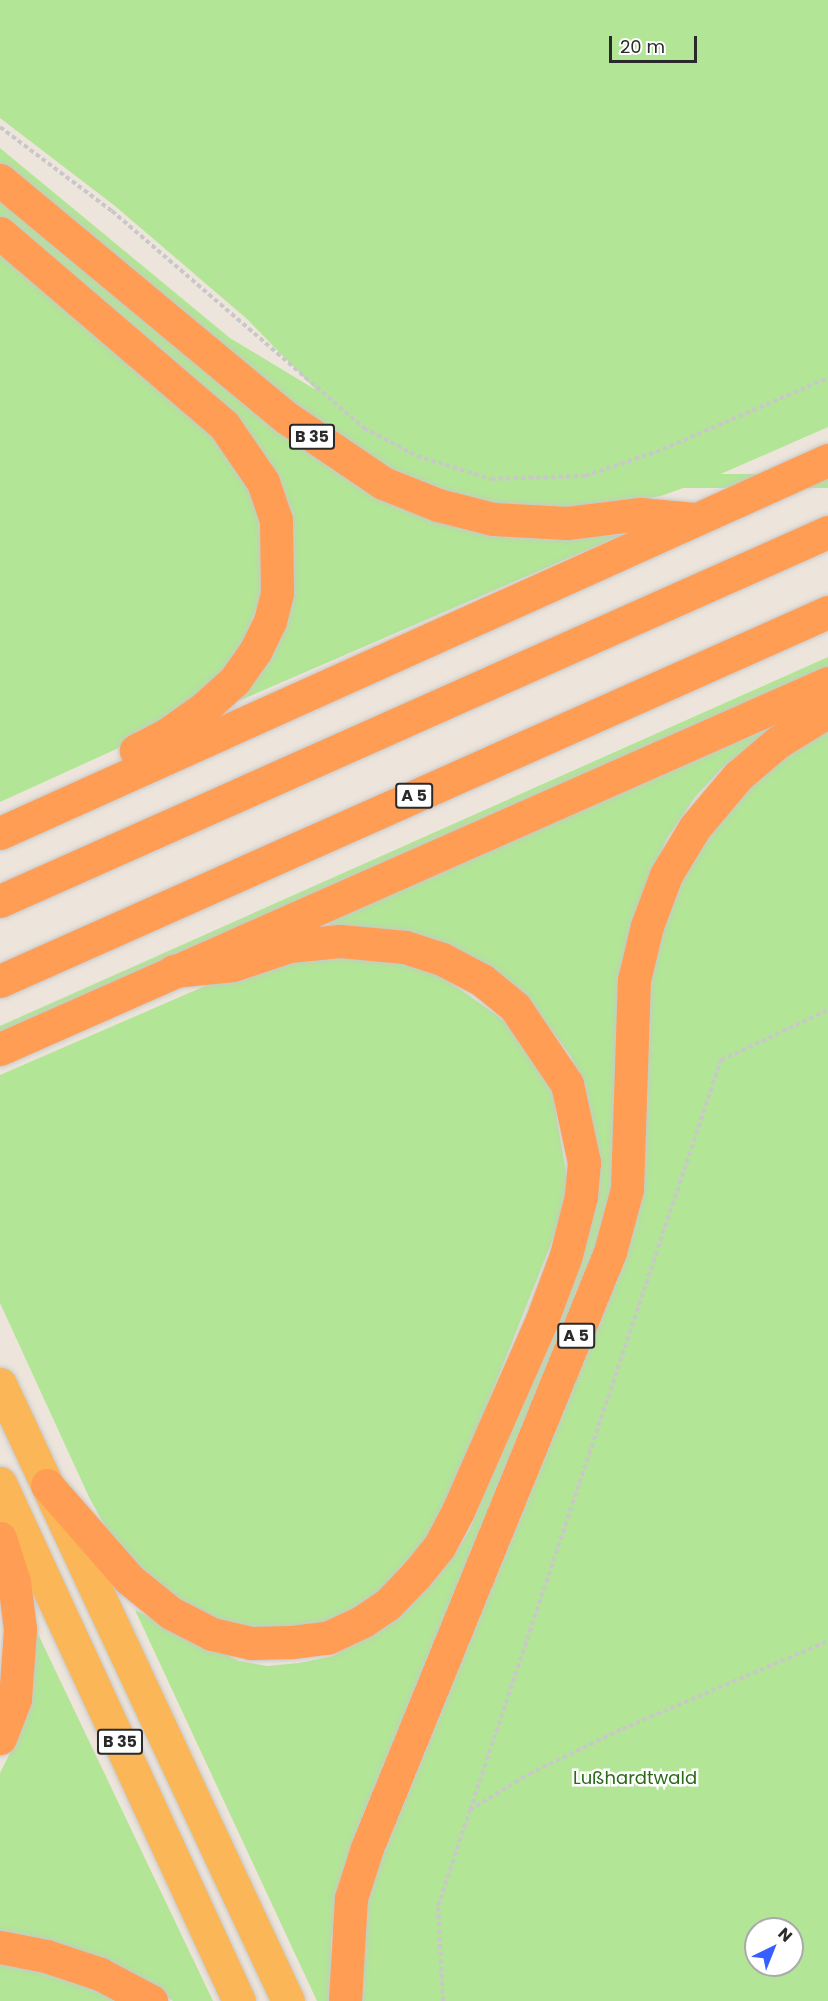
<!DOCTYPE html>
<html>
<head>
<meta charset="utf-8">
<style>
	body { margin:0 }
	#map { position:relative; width:828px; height:2001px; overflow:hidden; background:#ede5dc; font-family:Poppins,sans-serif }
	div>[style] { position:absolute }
	.green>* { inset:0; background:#b2e596; transform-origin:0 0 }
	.path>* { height:4px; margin-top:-2px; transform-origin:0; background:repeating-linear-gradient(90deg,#c8c8c8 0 4.5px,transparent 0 7.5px) }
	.roads { filter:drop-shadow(0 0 2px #c8c8c8) drop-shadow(0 0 2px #c8c8c8) }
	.trunk>* { height:33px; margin:-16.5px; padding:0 16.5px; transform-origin:16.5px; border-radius:16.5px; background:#fab657 }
	.motorway>* { height:33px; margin:-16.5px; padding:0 16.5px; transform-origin:16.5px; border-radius:16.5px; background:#ff9d55 }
	span { translate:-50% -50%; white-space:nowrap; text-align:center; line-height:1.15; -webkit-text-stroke:5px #fff; paint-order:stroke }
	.shield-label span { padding:2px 4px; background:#fff; border:2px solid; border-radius:4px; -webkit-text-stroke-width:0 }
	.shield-label { font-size:16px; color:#2a2a2a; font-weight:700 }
	.park-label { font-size:18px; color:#2a6a18 }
	.north { position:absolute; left:744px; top:1917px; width:60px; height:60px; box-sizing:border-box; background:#fff; border:2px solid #aaa; border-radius:50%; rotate:43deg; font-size:16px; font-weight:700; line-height:24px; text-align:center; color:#2a2a2a }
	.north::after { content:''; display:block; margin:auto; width:21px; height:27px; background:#375eff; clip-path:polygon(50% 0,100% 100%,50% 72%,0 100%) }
	.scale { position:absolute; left:609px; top:36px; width:88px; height:27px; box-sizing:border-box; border:3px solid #2a2a2a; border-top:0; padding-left:8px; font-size:18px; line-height:21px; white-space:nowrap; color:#2a2a2a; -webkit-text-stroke:4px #fff; paint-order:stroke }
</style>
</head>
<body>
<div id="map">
	<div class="green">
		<i style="clip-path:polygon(0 0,828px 0,828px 427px,716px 476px,664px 495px,599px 510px,490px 507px,410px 481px,333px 437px,0 165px,0 148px,230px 338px,316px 390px,247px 319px,115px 206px,0 118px)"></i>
		<i style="clip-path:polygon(0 196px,372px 493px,418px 515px,463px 529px,511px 537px,622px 535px,241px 700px,239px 696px,281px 500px,0 220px)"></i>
		<i style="clip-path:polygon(0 252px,212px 433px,251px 491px,262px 523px,263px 594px,234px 662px,158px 730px,0 802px)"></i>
		<i style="left:828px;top:474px;width:14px;height:907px;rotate:90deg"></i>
		<i style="clip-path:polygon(828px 657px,828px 671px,0 1038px,0 1026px)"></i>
		<i style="clip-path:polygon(evenodd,828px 718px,828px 2001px,355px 2001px,364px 1907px,380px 1852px,611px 1288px,646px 977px,670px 890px,729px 799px,828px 718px,756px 1929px,792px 1929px,792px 1965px,756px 1965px,756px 1929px)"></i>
		<i style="clip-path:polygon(763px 725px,767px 732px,724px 766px,695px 797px,667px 838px,646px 888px,613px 1191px,599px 1250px,342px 1885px,331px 1940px,331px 2001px,317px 2001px,135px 1610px,239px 1661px,267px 1666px,299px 1663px,333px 1656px,372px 1629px,418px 1593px,457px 1551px,470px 1529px,572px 1280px,582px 1088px,571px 1057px,551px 1029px,526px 1004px,329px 926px,330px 921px)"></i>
		<i style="clip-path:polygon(306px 955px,410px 962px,440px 975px,502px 1019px,525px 1045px,552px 1091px,568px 1183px,564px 1211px,443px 1516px,398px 1579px,342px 1620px,280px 1634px,217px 1625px,166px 1599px,111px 1537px,89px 1497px,0 1303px,0 1075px,212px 983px)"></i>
		<i style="clip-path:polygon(31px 1624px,37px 1632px,213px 2001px,173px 2001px,155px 1989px,0 1935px,0 1773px,17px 1739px)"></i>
		<i style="clip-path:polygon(0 1959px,26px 1964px,128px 2001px,0 2001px)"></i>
	</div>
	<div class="path">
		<i style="left:0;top:127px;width:140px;rotate:36.9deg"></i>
		<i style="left:112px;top:211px;width:333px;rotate:40.7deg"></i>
		<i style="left:364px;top:428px;width:60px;rotate:27.8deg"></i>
		<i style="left:417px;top:456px;width:77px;rotate:17.3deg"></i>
		<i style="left:491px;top:479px;width:94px;rotate:-1.8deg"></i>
		<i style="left:585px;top:476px;width:75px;rotate:-18.7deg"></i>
		<i style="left:656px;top:452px;width:187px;rotate:-23.3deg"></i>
		<i style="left:470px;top:1810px;width:791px;rotate:-71.5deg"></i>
		<i style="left:721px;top:1060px;width:118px;rotate:-25deg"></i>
		<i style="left:443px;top:2001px;width:95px;rotate:-93deg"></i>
		<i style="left:438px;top:1906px;width:101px;rotate:-71.6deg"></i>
		<i style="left:470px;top:1810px;width:69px;rotate:-31.4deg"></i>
		<i style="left:529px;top:1774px;width:103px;rotate:-25.8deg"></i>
		<i style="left:622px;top:1729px;width:224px;rotate:-23.1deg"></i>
	</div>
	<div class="roads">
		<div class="trunk">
			<i style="left:0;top:1384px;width:681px;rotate:64.98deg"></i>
			<i style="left:0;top:1483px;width:570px;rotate:65.23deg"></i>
		</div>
		<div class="motorway">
			<i style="left:0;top:180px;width:373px;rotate:39.7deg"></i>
			<i style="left:287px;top:418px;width:116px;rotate:34.1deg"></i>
			<i style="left:383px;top:483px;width:59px;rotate:21.8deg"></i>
			<i style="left:438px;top:505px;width:57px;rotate:14.3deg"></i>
			<i style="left:493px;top:519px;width:74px;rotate:3.1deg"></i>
			<i style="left:567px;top:523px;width:74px;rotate:-7deg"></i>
			<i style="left:640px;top:514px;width:54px;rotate:5.3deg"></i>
			<i style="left:0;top:233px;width:295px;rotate:40.6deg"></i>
			<i style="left:224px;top:425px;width:69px;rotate:55.6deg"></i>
			<i style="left:263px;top:482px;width:40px;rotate:71.1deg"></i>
			<i style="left:276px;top:520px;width:73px;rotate:89.2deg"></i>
			<i style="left:277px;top:593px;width:29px;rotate:104deg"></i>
			<i style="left:270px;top:621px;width:32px;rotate:116deg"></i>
			<i style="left:256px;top:650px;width:37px;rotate:125deg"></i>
			<i style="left:235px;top:680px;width:42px;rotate:137.9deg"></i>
			<i style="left:204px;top:708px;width:47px;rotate:144.6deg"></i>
			<i style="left:166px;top:735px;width:34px;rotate:153deg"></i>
			<i style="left:0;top:833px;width:908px;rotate:-24.25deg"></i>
			<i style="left:0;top:901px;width:907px;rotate:-24.02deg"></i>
			<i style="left:0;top:981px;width:907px;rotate:-24.02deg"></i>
			<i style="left:0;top:1049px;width:905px;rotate:-23.85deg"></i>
			<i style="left:47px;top:1485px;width:125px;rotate:48.9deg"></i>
			<i style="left:129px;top:1579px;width:54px;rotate:39deg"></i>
			<i style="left:171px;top:1613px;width:46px;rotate:27.1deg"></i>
			<i style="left:212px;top:1634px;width:40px;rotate:13deg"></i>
			<i style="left:251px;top:1643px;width:41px;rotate:-1.4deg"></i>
			<i style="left:292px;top:1642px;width:35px;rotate:-7deg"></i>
			<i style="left:327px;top:1638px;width:40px;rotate:-25deg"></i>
			<i style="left:363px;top:1621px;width:30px;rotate:-34deg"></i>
			<i style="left:388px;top:1604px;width:40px;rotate:-46deg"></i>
			<i style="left:416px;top:1575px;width:36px;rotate:-51deg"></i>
			<i style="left:439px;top:1547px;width:41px;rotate:-62.2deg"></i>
			<i style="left:458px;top:1511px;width:212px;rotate:-66.3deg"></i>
			<i style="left:543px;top:1317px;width:66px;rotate:-69.6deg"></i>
			<i style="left:566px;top:1255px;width:61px;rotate:-75.7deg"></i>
			<i style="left:581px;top:1196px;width:34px;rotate:-85deg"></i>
			<i style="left:584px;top:1162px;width:80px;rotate:-102.3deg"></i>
			<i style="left:567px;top:1084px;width:93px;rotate:-124deg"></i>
			<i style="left:515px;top:1007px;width:43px;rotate:-140.7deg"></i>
			<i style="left:482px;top:980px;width:45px;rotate:-152.3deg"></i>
			<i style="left:442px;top:959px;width:39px;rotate:-162deg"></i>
			<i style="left:405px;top:947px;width:65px;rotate:-174.7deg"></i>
			<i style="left:340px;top:941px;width:51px;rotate:174.4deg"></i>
			<i style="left:289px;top:946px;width:59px;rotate:161.3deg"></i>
			<i style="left:233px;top:965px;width:60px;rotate:174.3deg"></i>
			<i style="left:0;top:1538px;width:46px;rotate:72.3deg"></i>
			<i style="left:14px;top:1582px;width:47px;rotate:82.7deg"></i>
			<i style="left:20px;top:1629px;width:70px;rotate:94.1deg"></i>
			<i style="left:15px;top:1699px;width:42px;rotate:111deg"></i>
			<i style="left:0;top:1947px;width:47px;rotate:11.1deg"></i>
			<i style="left:46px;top:1956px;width:57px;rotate:18.4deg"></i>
			<i style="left:100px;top:1974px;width:58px;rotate:27.9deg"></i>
			<i style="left:345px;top:2001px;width:103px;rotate:-86.7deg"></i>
			<i style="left:351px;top:1898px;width:52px;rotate:-72.3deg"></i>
			<i style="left:367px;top:1848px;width:644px;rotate:-67.82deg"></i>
			<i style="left:610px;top:1252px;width:65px;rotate:-74.9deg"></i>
			<i style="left:627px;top:1189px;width:209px;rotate:-88.1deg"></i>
			<i style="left:634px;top:980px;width:56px;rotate:-76.5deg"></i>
			<i style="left:647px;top:926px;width:54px;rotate:-69.6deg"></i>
			<i style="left:666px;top:875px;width:56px;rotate:-58.9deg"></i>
			<i style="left:695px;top:827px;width:67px;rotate:-49.9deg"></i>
			<i style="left:738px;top:776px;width:52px;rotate:-40.4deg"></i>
			<i style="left:778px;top:742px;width:59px;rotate:-31.8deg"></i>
		</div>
	</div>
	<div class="shield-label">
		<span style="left:312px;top:437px">B 35</span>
		<span style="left:414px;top:796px">A 5</span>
		<span style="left:576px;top:1336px">A 5</span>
		<span style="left:120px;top:1742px">B 35</span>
	</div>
	<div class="park-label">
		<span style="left:635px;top:1778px">Lußhardtwald</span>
	</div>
	<div class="north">N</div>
	<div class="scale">20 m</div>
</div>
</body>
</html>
